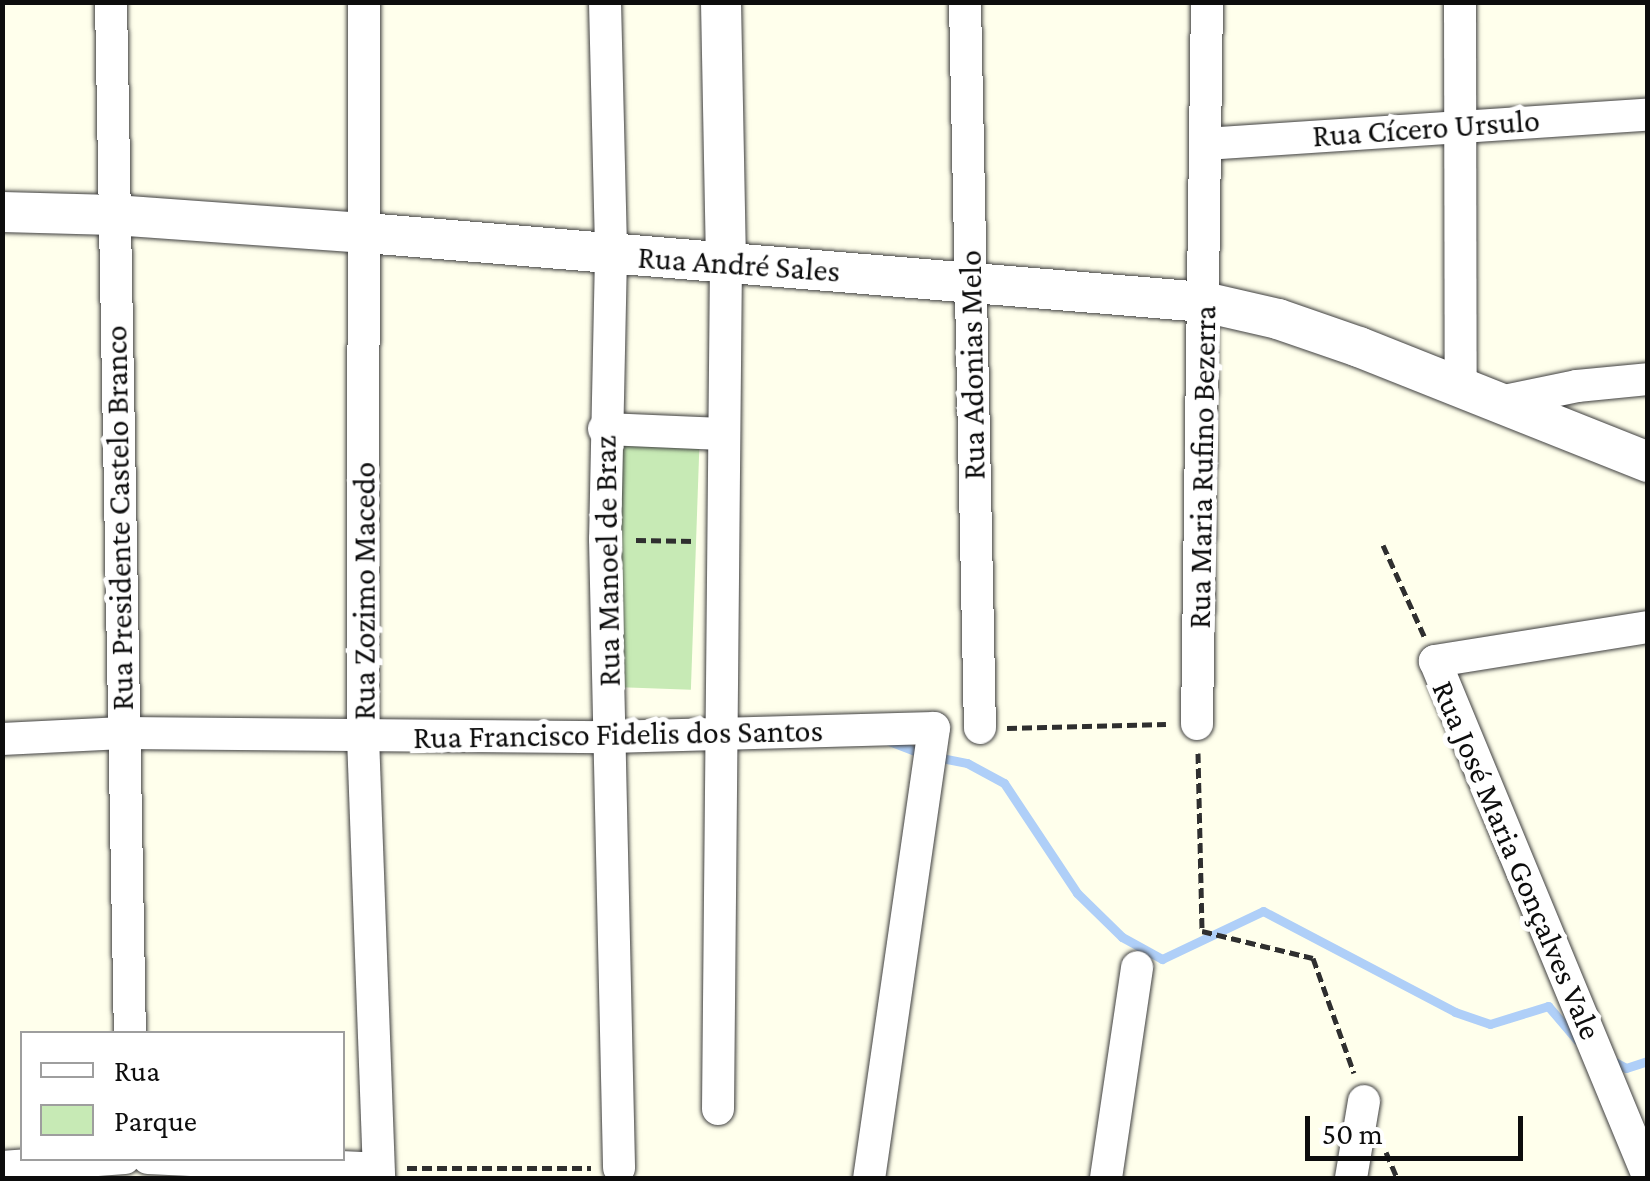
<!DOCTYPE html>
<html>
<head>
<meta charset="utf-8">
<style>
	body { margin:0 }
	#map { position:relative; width:1650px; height:1181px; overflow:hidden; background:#ffffec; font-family:"Crimson Pro",serif }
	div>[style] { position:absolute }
	.green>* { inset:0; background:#c7eab5; transform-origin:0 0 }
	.stream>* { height:9px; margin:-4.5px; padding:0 4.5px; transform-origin:4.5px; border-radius:4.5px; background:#afcff8 }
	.path>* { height:5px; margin-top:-2.5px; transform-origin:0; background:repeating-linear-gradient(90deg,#2f2f2f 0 10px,transparent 0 15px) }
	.roads { filter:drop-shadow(0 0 2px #404040) drop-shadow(0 0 2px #404040) }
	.minor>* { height:32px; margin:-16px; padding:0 16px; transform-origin:16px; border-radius:16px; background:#fff }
	.tertiary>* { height:40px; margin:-20px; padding:0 20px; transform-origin:20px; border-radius:20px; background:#fff }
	span { translate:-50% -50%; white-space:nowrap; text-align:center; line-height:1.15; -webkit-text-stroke:10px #fff; paint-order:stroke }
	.street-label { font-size:32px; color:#0d0d0d }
	.frame { position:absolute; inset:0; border:5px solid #0d0d0d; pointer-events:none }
	.legend { position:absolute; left:20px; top:1031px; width:325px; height:130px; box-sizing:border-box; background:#fff; border:2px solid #9e9e9e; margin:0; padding:12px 18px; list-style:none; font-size:30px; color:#0d0d0d }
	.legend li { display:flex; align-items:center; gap:20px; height:50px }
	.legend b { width:50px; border:2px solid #9e9e9e }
	.scale { position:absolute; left:1305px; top:1116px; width:218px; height:45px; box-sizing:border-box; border:5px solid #0d0d0d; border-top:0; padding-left:12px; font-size:30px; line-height:35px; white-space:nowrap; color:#0d0d0d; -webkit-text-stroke:8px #fff; paint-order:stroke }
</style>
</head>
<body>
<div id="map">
	<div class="green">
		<i style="left:617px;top:427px;width:83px;height:260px;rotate:2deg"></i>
	</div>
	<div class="stream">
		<i style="left:889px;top:741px;width:34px;rotate:21deg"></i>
		<i style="left:936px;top:757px;width:32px;rotate:11deg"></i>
		<i style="left:967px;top:763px;width:42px;rotate:28.4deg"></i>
		<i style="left:1004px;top:783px;width:132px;rotate:56.4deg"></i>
		<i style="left:1077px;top:893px;width:63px;rotate:44.4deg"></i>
		<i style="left:1122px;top:937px;width:46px;rotate:28.8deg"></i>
		<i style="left:1162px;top:959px;width:112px;rotate:-25.4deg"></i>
		<i style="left:1263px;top:911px;width:217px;rotate:27.7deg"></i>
		<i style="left:1455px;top:1012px;width:37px;rotate:19deg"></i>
		<i style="left:1490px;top:1024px;width:61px;rotate:-17.2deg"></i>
		<i style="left:1548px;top:1006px;width:45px;rotate:49.5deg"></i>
		<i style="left:1611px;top:1060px;width:17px;rotate:28deg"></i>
		<i style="left:1626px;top:1068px;width:23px;rotate:-18deg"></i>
	</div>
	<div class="path">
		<i style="left:636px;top:540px;width:59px;rotate:1deg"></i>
		<i style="left:1383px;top:545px;width:100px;rotate:65.7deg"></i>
		<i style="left:1007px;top:728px;width:159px;rotate:-1.4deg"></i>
		<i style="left:1198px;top:753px;width:178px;rotate:88.7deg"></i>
		<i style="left:1202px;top:931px;width:114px;rotate:13.7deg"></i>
		<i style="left:1313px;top:958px;width:122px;rotate:70.4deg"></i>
		<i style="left:1386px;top:1152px;width:28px;rotate:67deg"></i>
		<i style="left:407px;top:1168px;width:184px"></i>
	</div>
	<div class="roads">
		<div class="minor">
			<i style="left:111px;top:2px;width:1032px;rotate:88.95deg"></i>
			<i style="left:364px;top:2px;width:735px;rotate:90.08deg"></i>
			<i style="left:363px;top:737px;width:441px;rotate:87.9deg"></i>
			<i style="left:605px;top:2px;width:253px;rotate:88.6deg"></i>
			<i style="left:611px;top:255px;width:284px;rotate:91.2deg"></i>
			<i style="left:605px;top:539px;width:629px;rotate:88.72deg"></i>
			<i style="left:965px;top:2px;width:726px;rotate:88.82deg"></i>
			<i style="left:1460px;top:2px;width:388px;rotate:89.9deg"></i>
			<i style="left:1206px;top:144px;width:443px;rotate:-3.8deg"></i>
			<i style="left:1495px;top:403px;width:84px;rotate:-11.7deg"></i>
			<i style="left:1577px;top:386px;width:71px;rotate:-5.6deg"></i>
			<i style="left:604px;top:429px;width:120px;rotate:2.4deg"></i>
			<i style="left:1648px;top:627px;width:216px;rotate:170.9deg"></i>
			<i style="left:1435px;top:661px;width:557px;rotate:67.53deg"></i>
			<i style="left:1197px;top:724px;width:722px;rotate:-89.21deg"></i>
			<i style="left:2px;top:739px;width:121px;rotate:-2.8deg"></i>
			<i style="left:123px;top:733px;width:487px;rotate:0.5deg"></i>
			<i style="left:610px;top:737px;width:324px;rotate:-1.6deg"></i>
			<i style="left:934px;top:728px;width:455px;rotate:98.2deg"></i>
			<i style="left:718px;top:1109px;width:846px;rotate:-89.46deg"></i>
			<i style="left:148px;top:1158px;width:230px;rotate:2.7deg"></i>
			<i style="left:2px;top:1167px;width:123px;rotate:-4.2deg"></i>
			<i style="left:1106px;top:1178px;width:213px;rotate:-81.6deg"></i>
			<i style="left:1351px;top:1178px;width:78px;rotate:-80.4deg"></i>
		</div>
		<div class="tertiary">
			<i style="left:721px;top:2px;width:261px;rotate:88.9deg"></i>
			<i style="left:2px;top:212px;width:112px;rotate:1.5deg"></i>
			<i style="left:114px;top:215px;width:253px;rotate:4.1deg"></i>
			<i style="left:366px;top:233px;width:841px;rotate:4.71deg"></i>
			<i style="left:1204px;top:302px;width:76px;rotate:12.9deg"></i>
			<i style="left:1278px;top:319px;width:86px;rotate:19.1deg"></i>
			<i style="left:1359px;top:347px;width:311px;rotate:21.7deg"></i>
		</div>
	</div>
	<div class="street-label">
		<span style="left:1426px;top:128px;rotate:-4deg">Rua Cícero Ursulo</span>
		<span style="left:739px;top:264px;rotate:4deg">Rua André Sales</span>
		<span style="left:972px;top:365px;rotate:-91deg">Rua Adonias Melo</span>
		<span style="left:1202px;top:467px;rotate:-89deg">Rua Maria Rufino Bezerra</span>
		<span style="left:119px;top:518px;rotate:-91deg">Rua Presidente Castelo Branco</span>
		<span style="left:607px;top:561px;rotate:-91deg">Rua Manoel de Braz</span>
		<span style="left:364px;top:591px;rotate:-90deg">Rua Zozimo Macedo</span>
		<span style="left:618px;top:734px;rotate:-1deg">Rua Francisco Fidelis dos Santos</span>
		<span style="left:1517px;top:860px;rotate:67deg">Rua José Maria Gonçalves Vale</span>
	</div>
	<div class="frame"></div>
	<ul class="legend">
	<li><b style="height:12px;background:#fff"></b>Rua</li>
	<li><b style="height:28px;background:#c7eab5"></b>Parque</li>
	</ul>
	<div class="scale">50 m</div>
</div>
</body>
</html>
